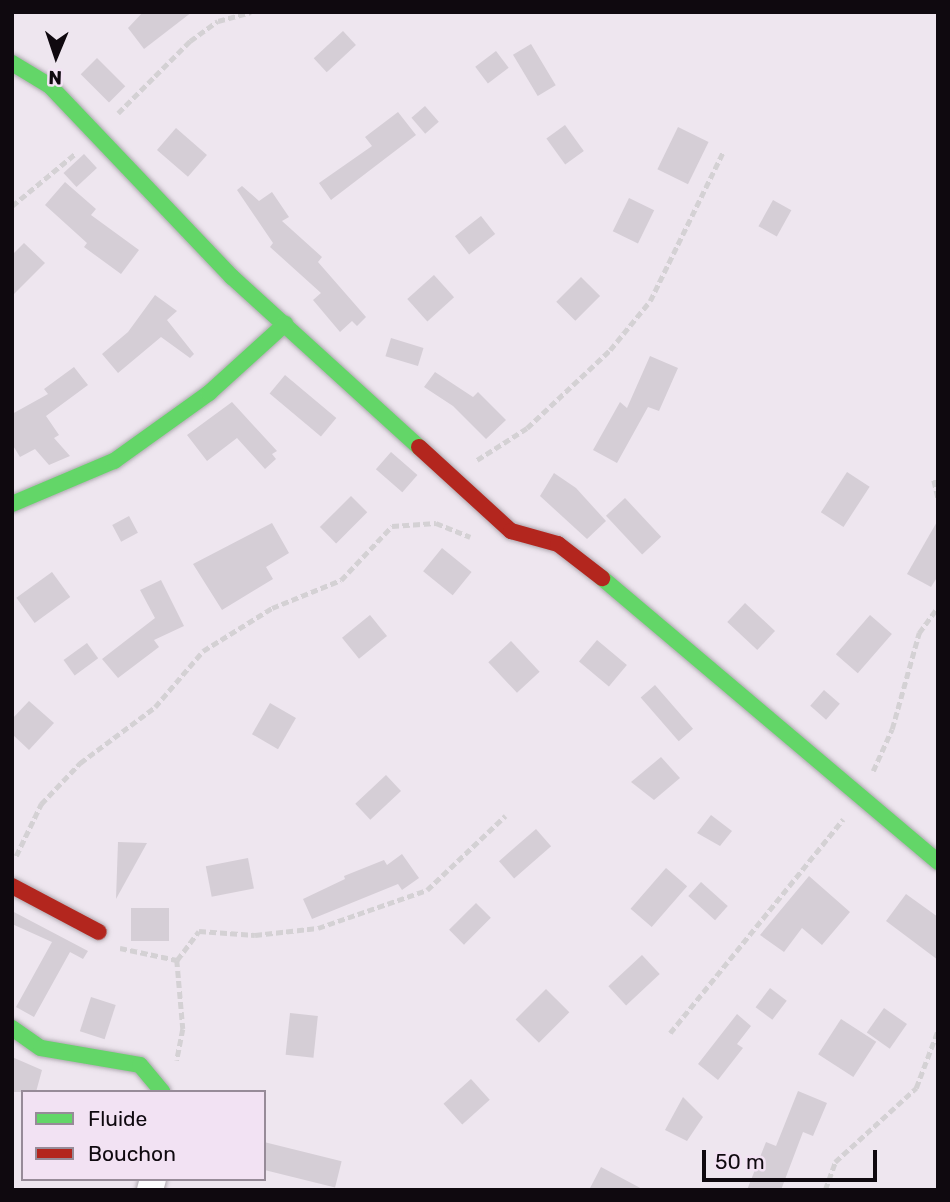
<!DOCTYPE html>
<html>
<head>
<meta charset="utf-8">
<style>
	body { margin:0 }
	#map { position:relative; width:950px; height:1202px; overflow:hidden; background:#eee6ef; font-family:Rubik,sans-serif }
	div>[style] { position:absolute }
	.building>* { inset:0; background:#d5ced6; transform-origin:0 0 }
	.path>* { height:4.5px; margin-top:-2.25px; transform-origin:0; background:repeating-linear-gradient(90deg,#d4d1d4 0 7px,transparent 0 10.5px) }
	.roads { filter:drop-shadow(0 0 2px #aea8af) drop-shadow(0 0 2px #aea8af) }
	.street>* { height:26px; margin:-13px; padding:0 13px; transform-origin:13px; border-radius:13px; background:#fcfbfd }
	.fast>* { height:16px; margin:-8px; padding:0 8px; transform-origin:8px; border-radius:8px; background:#63d668 }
	.jam>* { height:16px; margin:-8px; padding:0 8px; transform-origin:8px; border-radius:8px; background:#b3261e }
	span { translate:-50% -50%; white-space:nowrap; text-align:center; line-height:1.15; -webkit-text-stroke:5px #f2e2f3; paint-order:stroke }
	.frame { position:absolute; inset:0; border:14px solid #0f090f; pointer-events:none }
	.legend { position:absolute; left:21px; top:1090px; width:245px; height:91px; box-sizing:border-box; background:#f2e2f3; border:2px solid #978b98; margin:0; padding:9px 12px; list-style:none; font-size:21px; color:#0f090f }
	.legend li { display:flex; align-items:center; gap:14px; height:35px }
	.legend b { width:35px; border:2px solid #978b98 }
	.north { position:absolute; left:21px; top:21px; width:70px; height:70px; -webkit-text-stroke:5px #f2e2f3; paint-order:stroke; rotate:182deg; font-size:19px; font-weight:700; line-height:28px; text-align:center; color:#0f090f }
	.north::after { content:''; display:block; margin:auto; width:24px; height:32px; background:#0f090f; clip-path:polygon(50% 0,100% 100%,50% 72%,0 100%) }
	.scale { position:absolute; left:702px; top:1150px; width:175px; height:32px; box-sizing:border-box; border:4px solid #0f090f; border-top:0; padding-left:9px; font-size:21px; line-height:24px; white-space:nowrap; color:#0f090f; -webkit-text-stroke:5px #f2e2f3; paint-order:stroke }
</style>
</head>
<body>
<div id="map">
	<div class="building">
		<i style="clip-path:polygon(143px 12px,192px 12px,144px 49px,128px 28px)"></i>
		<i style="left:343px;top:31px;width:19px;height:40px;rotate:47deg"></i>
		<i style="left:531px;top:44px;width:48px;height:21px;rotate:59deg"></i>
		<i style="left:496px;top:51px;width:21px;height:26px;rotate:53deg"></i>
		<i style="left:97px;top:58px;width:40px;height:23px;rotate:45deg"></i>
		<i style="left:425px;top:106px;width:21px;height:18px;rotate:49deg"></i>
		<i style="clip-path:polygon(398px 112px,416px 135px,331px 200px,319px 183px,372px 146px,365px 137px)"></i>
		<i style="left:565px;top:125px;width:32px;height:23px;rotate:54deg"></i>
		<i style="left:678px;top:127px;width:34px;height:47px;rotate:26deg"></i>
		<i style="left:176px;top:128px;width:41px;height:29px;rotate:41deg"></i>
		<i style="left:84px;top:154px;width:19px;height:28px;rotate:47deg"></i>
		<i style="clip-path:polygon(65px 182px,96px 209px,91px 215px,139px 250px,121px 274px,84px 247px,87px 243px,45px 205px)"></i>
		<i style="clip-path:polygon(242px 186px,259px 201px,272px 192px,289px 217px,282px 221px,322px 257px,318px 262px,366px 317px,357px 326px,352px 321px,340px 332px,313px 300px,321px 293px,270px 247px,273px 243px,237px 190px)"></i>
		<i style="left:629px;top:198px;width:28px;height:37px;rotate:26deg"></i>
		<i style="left:773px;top:200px;width:21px;height:30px;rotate:29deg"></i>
		<i style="left:481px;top:216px;width:23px;height:33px;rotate:52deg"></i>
		<i style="clip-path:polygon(24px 243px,45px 263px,12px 296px,12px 255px)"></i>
		<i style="left:434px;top:275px;width:30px;height:36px;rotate:48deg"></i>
		<i style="left:581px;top:277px;width:27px;height:35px;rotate:45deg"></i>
		<i style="clip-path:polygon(155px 295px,177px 311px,167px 320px,194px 354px,190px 358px,161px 337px,118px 373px,102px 354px,128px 332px)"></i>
		<i style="left:391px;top:338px;width:34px;height:19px;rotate:17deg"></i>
		<i style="clip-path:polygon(650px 356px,678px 368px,659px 411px,648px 407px,617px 463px,593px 450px,620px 402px,627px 408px)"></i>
		<i style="clip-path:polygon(74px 367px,88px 385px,46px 416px,59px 435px,54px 438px,70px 456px,49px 465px,35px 449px,20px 457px,12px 444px,12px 414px,48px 394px,44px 389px)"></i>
		<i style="clip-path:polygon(435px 372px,473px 397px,478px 392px,506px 420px,486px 439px,453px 406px,424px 387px)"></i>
		<i style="left:285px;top:375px;width:67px;height:24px;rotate:40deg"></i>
		<i style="clip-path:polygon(232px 402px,277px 451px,272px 454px,276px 459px,265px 469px,237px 438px,207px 461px,187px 435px)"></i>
		<i style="left:391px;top:452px;width:35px;height:23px;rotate:41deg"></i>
		<i style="left:847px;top:472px;width:27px;height:48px;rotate:33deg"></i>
		<i style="clip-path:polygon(554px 473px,576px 488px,606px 521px,587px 539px,540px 496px)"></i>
		<i style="left:351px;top:496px;width:23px;height:44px;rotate:45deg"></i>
		<i style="left:625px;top:498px;width:53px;height:26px;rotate:47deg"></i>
		<i style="left:129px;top:516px;width:19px;height:19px;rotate:62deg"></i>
		<i style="clip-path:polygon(938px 520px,938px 576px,931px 587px,907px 574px)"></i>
		<i style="clip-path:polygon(272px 523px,289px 553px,266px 567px,273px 579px,222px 610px,193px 564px)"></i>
		<i style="left:442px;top:548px;width:38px;height:30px;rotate:39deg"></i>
		<i style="left:52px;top:572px;width:31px;height:44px;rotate:54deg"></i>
		<i style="clip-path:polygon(161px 580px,184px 626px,154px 640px,159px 647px,118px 678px,102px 659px,155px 618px,140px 590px)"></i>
		<i style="left:745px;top:603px;width:41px;height:26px;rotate:43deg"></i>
		<i style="left:370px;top:615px;width:27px;height:36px;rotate:51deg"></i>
		<i style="left:870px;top:615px;width:29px;height:52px;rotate:41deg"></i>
		<i style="left:597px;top:640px;width:39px;height:28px;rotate:40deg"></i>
		<i style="left:511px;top:641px;width:42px;height:31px;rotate:47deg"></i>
		<i style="left:87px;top:643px;width:19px;height:29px;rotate:54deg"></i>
		<i style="left:655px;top:685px;width:58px;height:19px;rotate:49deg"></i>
		<i style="left:824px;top:690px;width:21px;height:21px;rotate:41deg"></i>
		<i style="clip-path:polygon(29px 701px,54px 723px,29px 750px,12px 734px,12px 719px)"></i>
		<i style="left:270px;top:703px;width:30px;height:36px;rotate:30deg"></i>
		<i style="clip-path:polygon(661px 757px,680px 778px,654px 800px,631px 782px)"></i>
		<i style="left:386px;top:775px;width:22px;height:42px;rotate:47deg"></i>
		<i style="clip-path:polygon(711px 815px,732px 831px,720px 846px,697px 833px)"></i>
		<i style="left:536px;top:829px;width:23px;height:49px;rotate:49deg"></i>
		<i style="clip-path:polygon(118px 842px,147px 843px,116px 899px)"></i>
		<i style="clip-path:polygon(402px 854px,419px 878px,402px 890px,398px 884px,312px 919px,303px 899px,345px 879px,344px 876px,384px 860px,387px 865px)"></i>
		<i style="left:248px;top:858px;width:31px;height:43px;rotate:79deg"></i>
		<i style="left:666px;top:868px;width:28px;height:54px;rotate:41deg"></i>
		<i style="clip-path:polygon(809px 876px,850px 912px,822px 945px,802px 928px,784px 952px,760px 935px)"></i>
		<i style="left:701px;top:882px;width:36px;height:19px;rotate:42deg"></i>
		<i style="clip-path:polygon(906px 894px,938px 917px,938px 960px,886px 921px)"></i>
		<i style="left:476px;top:903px;width:21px;height:38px;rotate:45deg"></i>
		<i style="left:131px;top:908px;width:38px;height:33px"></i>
		<i style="clip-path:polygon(12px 911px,88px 951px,83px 959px,70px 952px,34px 1017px,16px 1007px,52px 942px,12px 924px)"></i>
		<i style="left:642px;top:955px;width:26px;height:46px;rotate:47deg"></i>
		<i style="left:770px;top:988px;width:21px;height:24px;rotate:37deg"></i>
		<i style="left:546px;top:989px;width:33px;height:43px;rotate:45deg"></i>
		<i style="left:91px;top:997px;width:26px;height:36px;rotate:18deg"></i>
		<i style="left:884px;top:1008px;width:28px;height:30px;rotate:35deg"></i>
		<i style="left:290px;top:1013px;width:28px;height:42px;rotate:6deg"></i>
		<i style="clip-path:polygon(737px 1014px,751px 1026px,737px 1044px,743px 1048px,718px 1080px,698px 1064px)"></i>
		<i style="left:841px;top:1019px;width:42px;height:42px;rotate:33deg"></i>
		<i style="clip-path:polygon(12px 1057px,42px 1070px,36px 1092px,12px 1092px)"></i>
		<i style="left:471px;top:1079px;width:28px;height:37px;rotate:48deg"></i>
		<i style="clip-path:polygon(798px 1091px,827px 1103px,813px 1136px,803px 1132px,781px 1190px,747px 1190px,766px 1142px,776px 1146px)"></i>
		<i style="clip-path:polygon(683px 1097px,703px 1117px,687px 1141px,665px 1130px)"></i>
		<i style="left:264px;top:1142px;width:80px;height:27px;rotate:14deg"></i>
		<i style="clip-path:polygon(601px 1167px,644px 1190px,589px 1190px)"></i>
	</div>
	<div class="path">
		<i style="left:118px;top:113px;width:102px;rotate:-45deg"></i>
		<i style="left:190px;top:41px;width:34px;rotate:-36deg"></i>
		<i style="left:218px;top:21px;width:34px;rotate:-15deg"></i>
		<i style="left:12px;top:206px;width:83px;rotate:-39.6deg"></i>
		<i style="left:477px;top:460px;width:59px;rotate:-32.6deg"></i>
		<i style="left:527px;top:428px;width:114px;rotate:-43.2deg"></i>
		<i style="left:610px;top:350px;width:63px;rotate:-50.8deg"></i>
		<i style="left:650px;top:301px;width:166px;rotate:-63.9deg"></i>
		<i style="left:934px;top:480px;width:18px;rotate:77deg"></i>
		<i style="left:873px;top:771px;width:46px;rotate:-65.7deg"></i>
		<i style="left:892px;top:729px;width:100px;rotate:-74.3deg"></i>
		<i style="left:919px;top:633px;width:32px;rotate:-54deg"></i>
		<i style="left:16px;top:856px;width:58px;rotate:-64.3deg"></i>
		<i style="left:41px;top:804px;width:57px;rotate:-46.4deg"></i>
		<i style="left:80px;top:763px;width:94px;rotate:-36.7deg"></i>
		<i style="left:155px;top:707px;width:74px;rotate:-49.4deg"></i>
		<i style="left:203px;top:651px;width:81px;rotate:-31.9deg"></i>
		<i style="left:272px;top:608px;width:74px;rotate:-22.1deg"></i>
		<i style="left:341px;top:580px;width:74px;rotate:-46.6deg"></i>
		<i style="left:392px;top:526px;width:44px;rotate:-3.9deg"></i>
		<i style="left:436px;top:523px;width:37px;rotate:22deg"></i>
		<i style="left:120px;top:948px;width:58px;rotate:11.9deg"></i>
		<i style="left:177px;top:960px;width:69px;rotate:85deg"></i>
		<i style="left:183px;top:1029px;width:32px;rotate:101deg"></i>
		<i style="left:177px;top:960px;width:36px;rotate:-53deg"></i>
		<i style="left:199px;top:931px;width:56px;rotate:4.1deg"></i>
		<i style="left:255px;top:935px;width:63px;rotate:-6.3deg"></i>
		<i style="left:318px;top:928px;width:115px;rotate:-19.2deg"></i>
		<i style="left:427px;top:890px;width:108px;rotate:-43.5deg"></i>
		<i style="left:670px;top:1033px;width:275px;rotate:-51deg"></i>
		<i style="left:825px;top:1190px;width:30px;rotate:-70deg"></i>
		<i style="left:835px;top:1162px;width:110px;rotate:-42.4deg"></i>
		<i style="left:916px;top:1088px;width:62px;rotate:-69.2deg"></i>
	</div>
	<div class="roads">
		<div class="street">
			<i style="left:150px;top:1190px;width:11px;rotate:-75deg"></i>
		</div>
		<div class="fast">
			<i style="left:12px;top:63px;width:44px;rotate:31.2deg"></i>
			<i style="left:50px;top:86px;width:264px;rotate:46.4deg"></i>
			<i style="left:232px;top:277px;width:253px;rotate:42.3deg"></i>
			<i style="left:12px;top:504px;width:111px;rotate:-22.9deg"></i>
			<i style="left:114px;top:461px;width:117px;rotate:-35.6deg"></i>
			<i style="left:209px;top:393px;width:103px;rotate:-42.2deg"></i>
			<i style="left:602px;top:578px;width:440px;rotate:40.2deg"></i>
			<i style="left:12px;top:1028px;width:35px;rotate:35deg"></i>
			<i style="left:41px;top:1048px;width:100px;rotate:9.7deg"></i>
			<i style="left:140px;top:1065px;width:35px;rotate:50deg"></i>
		</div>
		<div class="jam">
			<i style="left:419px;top:447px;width:125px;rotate:42.4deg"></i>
			<i style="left:511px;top:531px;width:49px;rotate:15.5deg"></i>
			<i style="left:558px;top:544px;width:56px;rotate:37.7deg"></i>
			<i style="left:12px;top:886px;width:98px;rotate:27.9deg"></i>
		</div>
	</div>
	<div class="frame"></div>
	<ul class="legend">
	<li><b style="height:9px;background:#63d668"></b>Fluide</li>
	<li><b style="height:9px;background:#b3261e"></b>Bouchon</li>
	</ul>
	<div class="north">N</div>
	<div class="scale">50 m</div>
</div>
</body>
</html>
